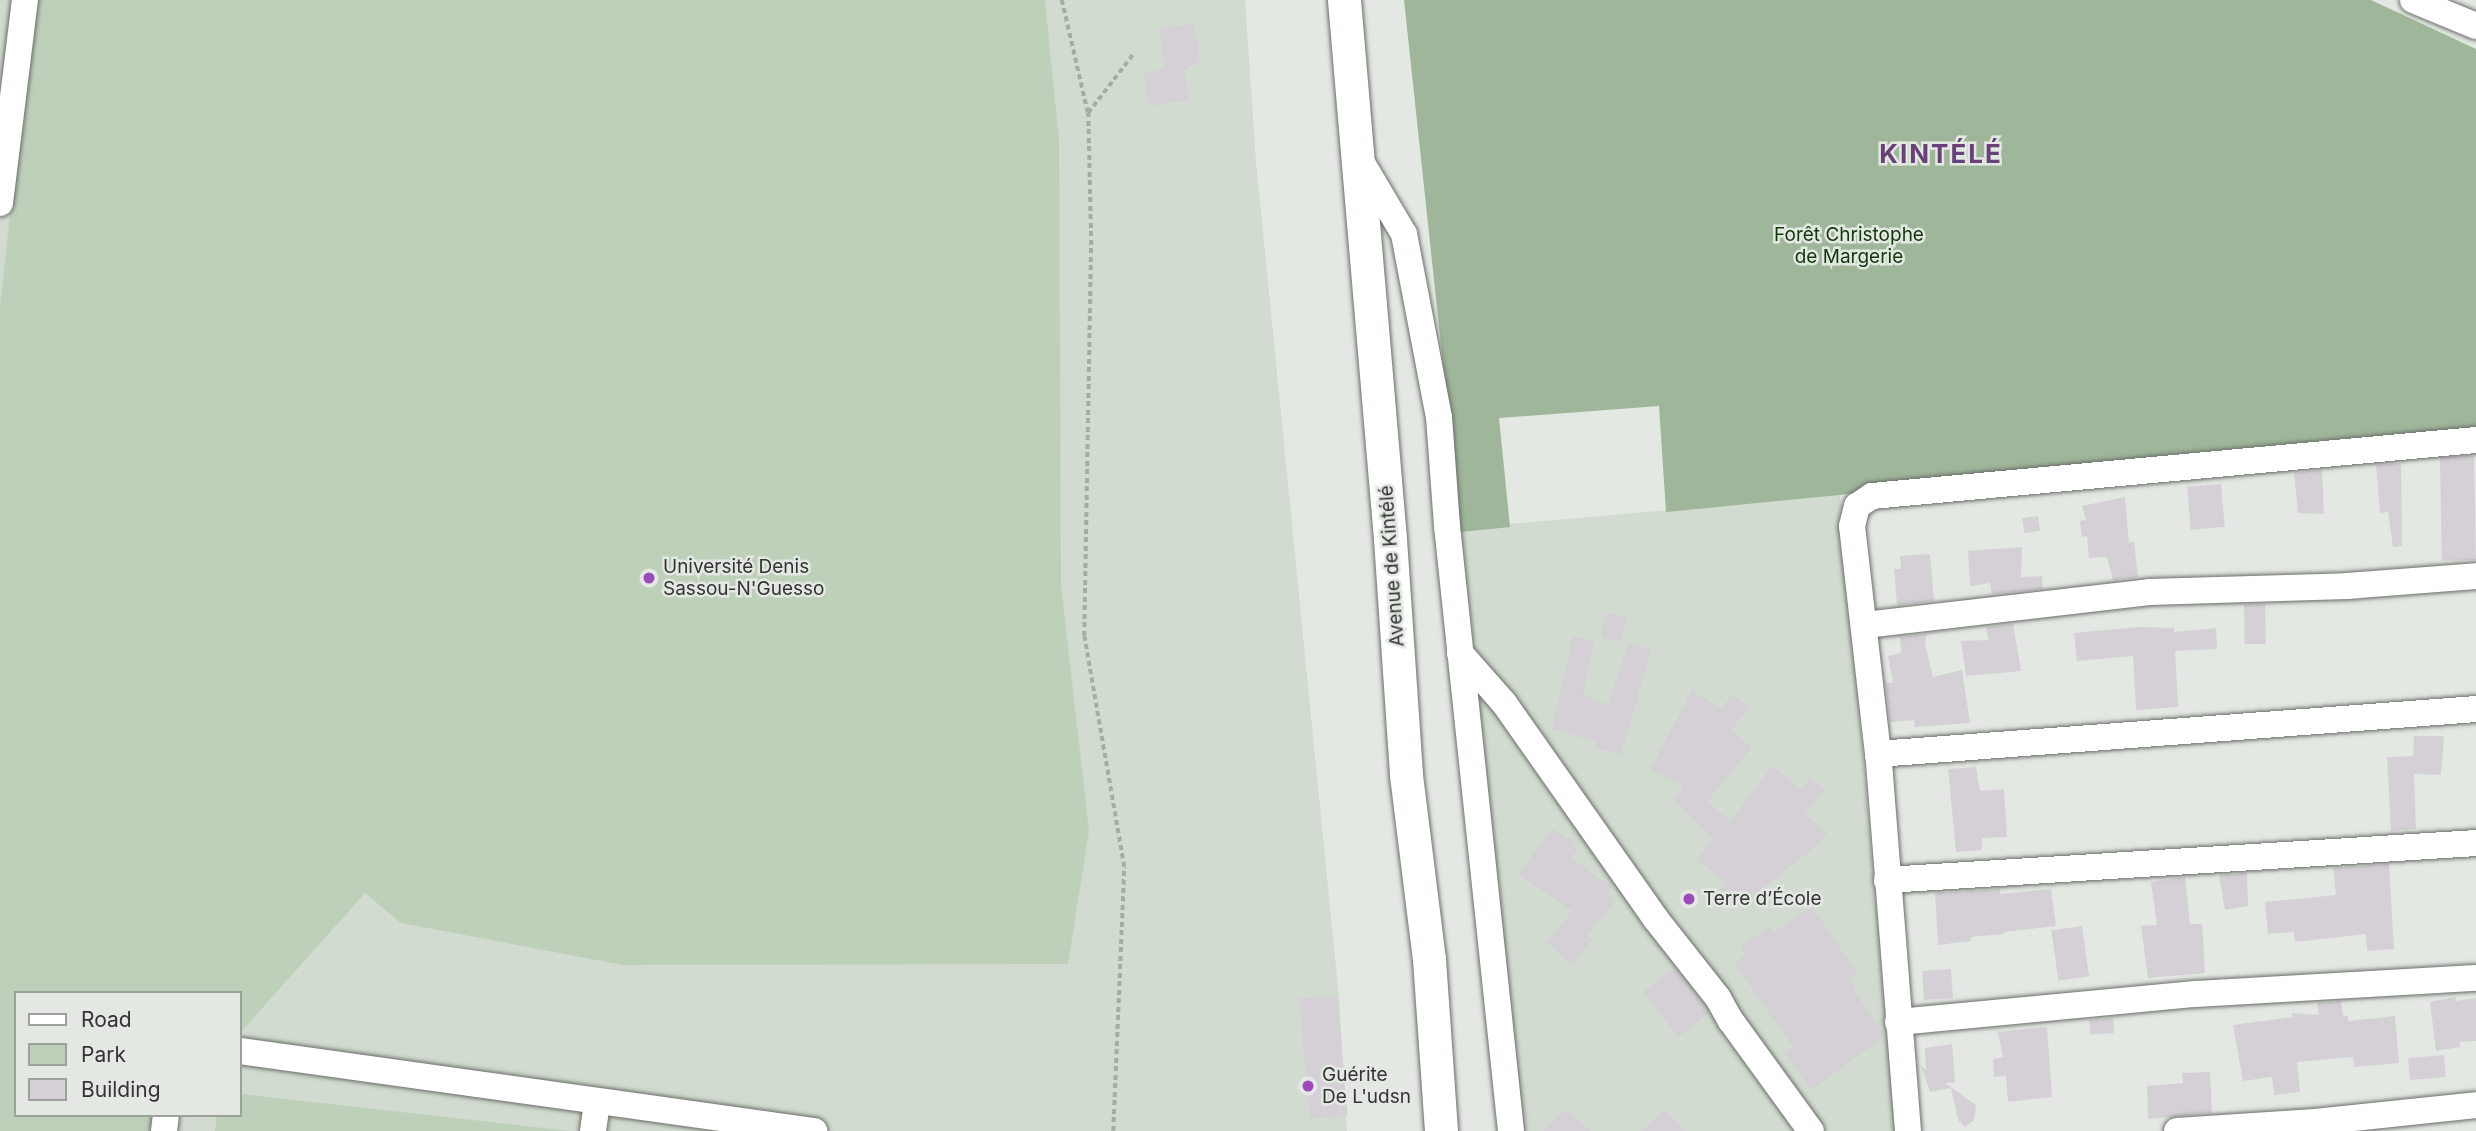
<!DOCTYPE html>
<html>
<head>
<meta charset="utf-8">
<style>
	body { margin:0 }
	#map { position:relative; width:2476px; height:1131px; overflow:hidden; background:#e3e9e2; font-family:Inter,sans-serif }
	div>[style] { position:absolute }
	.built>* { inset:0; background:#d1dbcf; transform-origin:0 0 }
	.green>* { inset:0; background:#bed0ba }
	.forest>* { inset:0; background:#9fb69a }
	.building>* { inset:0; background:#d4d0d6; transform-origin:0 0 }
	.path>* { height:3.5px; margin-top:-1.75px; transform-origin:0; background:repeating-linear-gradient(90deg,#a7aba6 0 5px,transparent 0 8.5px) }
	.roads { filter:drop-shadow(0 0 2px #6a6e69) drop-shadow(0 0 2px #6a6e69) }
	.minor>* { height:26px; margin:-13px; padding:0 13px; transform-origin:13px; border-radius:13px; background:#fff }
	.major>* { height:33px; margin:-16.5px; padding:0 16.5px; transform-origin:16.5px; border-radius:16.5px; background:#fff }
	.dots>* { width:19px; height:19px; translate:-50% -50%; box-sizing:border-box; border:4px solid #e3e9e2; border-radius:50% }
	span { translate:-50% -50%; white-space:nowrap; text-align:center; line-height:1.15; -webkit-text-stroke:5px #e3e9e2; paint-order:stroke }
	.park-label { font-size:19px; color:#15360e }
	.street-label { font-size:19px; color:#333533 }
	.poi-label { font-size:19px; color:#333533 }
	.left { translate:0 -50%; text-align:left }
	.district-label { font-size:26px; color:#684179; font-weight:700; letter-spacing:2px }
	.legend { position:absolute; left:14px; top:991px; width:228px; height:126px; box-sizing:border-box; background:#e3e9e2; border:2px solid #9da19c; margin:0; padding:9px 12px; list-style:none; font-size:21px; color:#333533 }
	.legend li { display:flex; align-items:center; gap:14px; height:35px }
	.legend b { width:35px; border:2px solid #9da19c }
</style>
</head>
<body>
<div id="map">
	<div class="built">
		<i style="clip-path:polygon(evenodd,0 0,1245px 0,1256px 162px,1339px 997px,1347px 1131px,0 1131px,0 0,16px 993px,240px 993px,240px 1115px,16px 1115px,16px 993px)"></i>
		<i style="left:1840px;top:495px;width:639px;height:381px;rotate:85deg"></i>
	</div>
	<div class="green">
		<i style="clip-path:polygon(33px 0,1045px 0,1059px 139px,1061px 584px,1089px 831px,1068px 964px,623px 965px,401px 923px,365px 893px,240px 1033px,240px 993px,16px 993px,16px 1115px,152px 1115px,150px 1131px,0 1131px,0 307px)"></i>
		<i style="clip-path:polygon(240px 1094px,570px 1131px,215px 1131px,217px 1115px,240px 1115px)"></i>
	</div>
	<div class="forest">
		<i style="clip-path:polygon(1404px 0,2371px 0,2476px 49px,2476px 427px,2178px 454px,1840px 495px,1666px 512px,1659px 406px,1499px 418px,1510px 527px,1461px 532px)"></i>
	</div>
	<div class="building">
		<i style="clip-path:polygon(1194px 24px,1200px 61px,1184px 70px,1189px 100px,1149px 106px,1144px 73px,1165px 69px,1159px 29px)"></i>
		<i style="left:2474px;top:456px;width:104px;height:34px;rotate:89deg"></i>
		<i style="clip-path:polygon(2401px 463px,2402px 546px,2393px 547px,2388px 512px,2380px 513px,2376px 465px)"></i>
		<i style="clip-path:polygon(2322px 470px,2324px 514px,2298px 513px,2294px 473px)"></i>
		<i style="left:2221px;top:484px;width:43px;height:34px;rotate:85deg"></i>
		<i style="clip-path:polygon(2125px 497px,2129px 543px,2134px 541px,2138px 577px,2113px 580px,2107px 557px,2089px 558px,2087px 536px,2082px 537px,2080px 521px,2086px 520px,2082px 506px)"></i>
		<i style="left:2038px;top:516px;width:15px;height:16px;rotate:82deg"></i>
		<i style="clip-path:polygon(2022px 547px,2021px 577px,2042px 576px,2043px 589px,1992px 594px,1990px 583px,1970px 586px,1968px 551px)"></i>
		<i style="clip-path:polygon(1930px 554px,1934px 601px,1897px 605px,1894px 569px,1901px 569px,1900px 556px)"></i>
		<i style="left:2265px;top:604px;width:40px;height:21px;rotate:89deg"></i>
		<i style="left:1606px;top:613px;width:21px;height:25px;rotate:11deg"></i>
		<i style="clip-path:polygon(2013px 624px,2021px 671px,1966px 676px,1961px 641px,1988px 640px,1986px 627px)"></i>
		<i style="clip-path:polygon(2138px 627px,2174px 628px,2174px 632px,2216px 628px,2217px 649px,2175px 651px,2178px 707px,2136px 710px,2133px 656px,2077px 661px,2074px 633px)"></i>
		<i style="clip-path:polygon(1957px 630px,1926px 635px,1925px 643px,1933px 677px,1962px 670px,1970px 723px,1915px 727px,1914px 720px,1890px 722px,1886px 683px,1893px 683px,1888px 656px,1901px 653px,1900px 637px)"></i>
		<i style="clip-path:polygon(1573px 636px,1594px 641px,1583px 694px,1608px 705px,1628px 643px,1651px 650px,1621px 755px,1596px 748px,1597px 742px,1552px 729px)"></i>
		<i style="clip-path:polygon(1692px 691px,1721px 708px,1733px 694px,1749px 707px,1732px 729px,1751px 748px,1707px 802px,1731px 821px,1772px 766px,1801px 789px,1810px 778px,1825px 790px,1805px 814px,1827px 833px,1815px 847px,1738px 908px,1718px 892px,1726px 882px,1697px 860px,1713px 839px,1673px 799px,1684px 786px,1650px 769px)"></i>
		<i style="clip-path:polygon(2414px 736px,2444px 736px,2441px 775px,2414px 774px,2416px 829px,2391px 831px,2387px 757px,2413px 756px)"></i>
		<i style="clip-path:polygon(1976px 767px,1980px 791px,2004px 789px,2007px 837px,1982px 838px,1982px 850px,1956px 852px,1948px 769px)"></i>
		<i style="clip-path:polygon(1552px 829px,1574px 842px,1577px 850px,1571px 858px,1612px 887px,1608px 894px,1615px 901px,1587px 936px,1593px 940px,1571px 964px,1547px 942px,1572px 911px,1518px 874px)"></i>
		<i style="clip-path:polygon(2389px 864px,2394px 949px,2367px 951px,2366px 934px,2295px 942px,2294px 932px,2268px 934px,2265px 902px,2336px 895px,2333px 868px)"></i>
		<i style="clip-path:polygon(2247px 873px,2248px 906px,2225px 910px,2219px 875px)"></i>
		<i style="clip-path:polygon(2185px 877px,2190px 924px,2202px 924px,2205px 973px,2148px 978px,2141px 926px,2157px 925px,2151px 882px)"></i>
		<i style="clip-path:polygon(2000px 889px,2000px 894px,2051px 889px,2056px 926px,2004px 932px,2004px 934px,1971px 937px,1971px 941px,1938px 945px,1935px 893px)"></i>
		<i style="clip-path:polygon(1812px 907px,1858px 974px,1850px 980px,1855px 987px,1853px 989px,1885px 1036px,1811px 1090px,1784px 1053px,1793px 1047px,1734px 963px,1746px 955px,1740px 947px,1769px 927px,1773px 933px)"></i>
		<i style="left:2082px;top:926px;width:51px;height:31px;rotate:82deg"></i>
		<i style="left:1674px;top:968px;width:57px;height:39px;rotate:52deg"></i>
		<i style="left:1951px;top:969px;width:29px;height:29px;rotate:86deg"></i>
		<i style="left:1337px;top:995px;width:121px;height:38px;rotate:85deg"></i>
		<i style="clip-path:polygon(2456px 997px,2455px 1001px,2476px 998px,2476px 1041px,2460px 1042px,2460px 1047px,2436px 1051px,2430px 1002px)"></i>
		<i style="clip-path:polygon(2341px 1001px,2343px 1016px,2348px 1016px,2348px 1021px,2395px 1016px,2399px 1063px,2354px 1067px,2353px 1057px,2297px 1062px,2300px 1092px,2274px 1095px,2272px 1077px,2243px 1081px,2233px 1025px,2293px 1017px,2292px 1013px,2319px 1015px,2317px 1003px)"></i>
		<i style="left:2113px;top:1018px;width:15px;height:24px;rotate:86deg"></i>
		<i style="clip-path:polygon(2047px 1027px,2052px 1097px,2008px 1102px,2006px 1076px,1994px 1077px,1993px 1059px,2003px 1057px,1998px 1032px)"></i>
		<i style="clip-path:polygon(1952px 1044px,1955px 1082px,1945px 1083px,1976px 1105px,1974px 1120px,1965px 1127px,1958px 1120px,1951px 1088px,1930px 1092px,1921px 1066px,1926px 1069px,1925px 1048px)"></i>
		<i style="left:2444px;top:1055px;width:22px;height:36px;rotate:85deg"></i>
		<i style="clip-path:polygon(2210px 1072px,2212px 1113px,2148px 1119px,2147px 1086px,2183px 1083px,2182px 1073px)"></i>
		<i style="clip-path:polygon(1665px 1109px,1685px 1131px,1641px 1131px)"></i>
		<i style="clip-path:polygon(1566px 1110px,1591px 1131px,1542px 1131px)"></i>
	</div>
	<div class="path">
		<i style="left:1062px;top:0;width:116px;rotate:77deg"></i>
		<i style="left:1113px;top:1131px;width:264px;rotate:-87.6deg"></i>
		<i style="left:1124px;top:867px;width:234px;rotate:-99.8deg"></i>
		<i style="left:1084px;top:636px;width:391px;rotate:-89deg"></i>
		<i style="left:1091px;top:245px;width:132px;rotate:-91.3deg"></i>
		<i style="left:1088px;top:113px;width:76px;rotate:-52.5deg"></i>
	</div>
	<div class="roads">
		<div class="minor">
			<i style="left:2413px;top:0;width:68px;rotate:22.4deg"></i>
			<i style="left:1359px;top:158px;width:88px;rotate:59.4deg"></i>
			<i style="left:1404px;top:234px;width:186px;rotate:79.2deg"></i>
			<i style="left:1439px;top:417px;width:109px;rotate:85.8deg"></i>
			<i style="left:1447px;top:526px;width:608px;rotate:83.96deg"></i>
			<i style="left:0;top:203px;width:205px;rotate:-83deg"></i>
			<i style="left:1865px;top:625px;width:286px;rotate:-6.6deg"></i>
			<i style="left:2149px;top:592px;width:198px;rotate:-1.7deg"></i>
			<i style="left:2347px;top:586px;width:129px;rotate:-4.4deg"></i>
			<i style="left:1460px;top:653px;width:67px;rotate:48.7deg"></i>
			<i style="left:1504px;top:703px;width:263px;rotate:54.9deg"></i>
			<i style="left:1655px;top:918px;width:102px;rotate:51.8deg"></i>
			<i style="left:1718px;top:998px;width:26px;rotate:61deg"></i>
			<i style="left:1731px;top:1021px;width:136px;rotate:54deg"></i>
			<i style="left:1878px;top:754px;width:600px;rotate:-4.3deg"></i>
			<i style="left:1887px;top:880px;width:590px;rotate:-3.59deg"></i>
			<i style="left:1898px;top:1022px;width:299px;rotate:-5.4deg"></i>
			<i style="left:2196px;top:994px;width:280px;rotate:-3.3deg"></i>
			<i style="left:240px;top:1051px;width:580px;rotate:7.93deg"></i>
			<i style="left:164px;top:1131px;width:16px;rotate:-83deg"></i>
			<i style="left:593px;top:1131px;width:30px;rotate:-82deg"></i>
			<i style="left:1908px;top:1131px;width:378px;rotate:-94.5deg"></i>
			<i style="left:1878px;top:754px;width:229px;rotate:-96.5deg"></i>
			<i style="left:1852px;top:526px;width:21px;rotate:-76deg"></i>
			<i style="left:1857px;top:506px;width:18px;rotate:-34deg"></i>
			<i style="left:1872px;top:496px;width:607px;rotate:-5.3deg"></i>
			<i style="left:2177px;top:1131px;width:138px;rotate:-3.7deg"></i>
			<i style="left:2315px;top:1122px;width:162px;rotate:-6deg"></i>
		</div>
		<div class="major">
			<i style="left:1344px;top:0;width:541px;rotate:85.12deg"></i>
			<i style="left:1390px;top:539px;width:237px;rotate:86.1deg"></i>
			<i style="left:1406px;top:775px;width:185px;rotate:82.9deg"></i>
			<i style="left:1429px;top:959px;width:172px;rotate:86deg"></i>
		</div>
	</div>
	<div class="dots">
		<i style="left:649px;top:578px;background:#9b4bbb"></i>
		<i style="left:1689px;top:899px;background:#9b4bbb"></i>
		<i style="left:1308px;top:1086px;background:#9b4bbb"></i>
	</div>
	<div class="park-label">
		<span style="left:1849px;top:246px">Forêt Christophe<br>de Margerie</span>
	</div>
	<div class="street-label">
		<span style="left:1392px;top:566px;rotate:-94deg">Avenue de Kintélé</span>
	</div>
	<div class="poi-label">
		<span class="left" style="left:663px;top:578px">Université Denis<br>Sassou-N'Guesso</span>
		<span class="left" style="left:1703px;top:899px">Terre d’École</span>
		<span class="left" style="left:1322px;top:1086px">Guérite<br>De L'udsn</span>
	</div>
	<div class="district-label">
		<span style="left:1941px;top:154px">KINTÉLÉ</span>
	</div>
	<ul class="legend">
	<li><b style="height:9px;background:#fff"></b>Road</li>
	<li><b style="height:19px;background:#bed0ba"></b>Park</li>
	<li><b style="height:19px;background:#d4d0d6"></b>Building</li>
	</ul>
</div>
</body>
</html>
